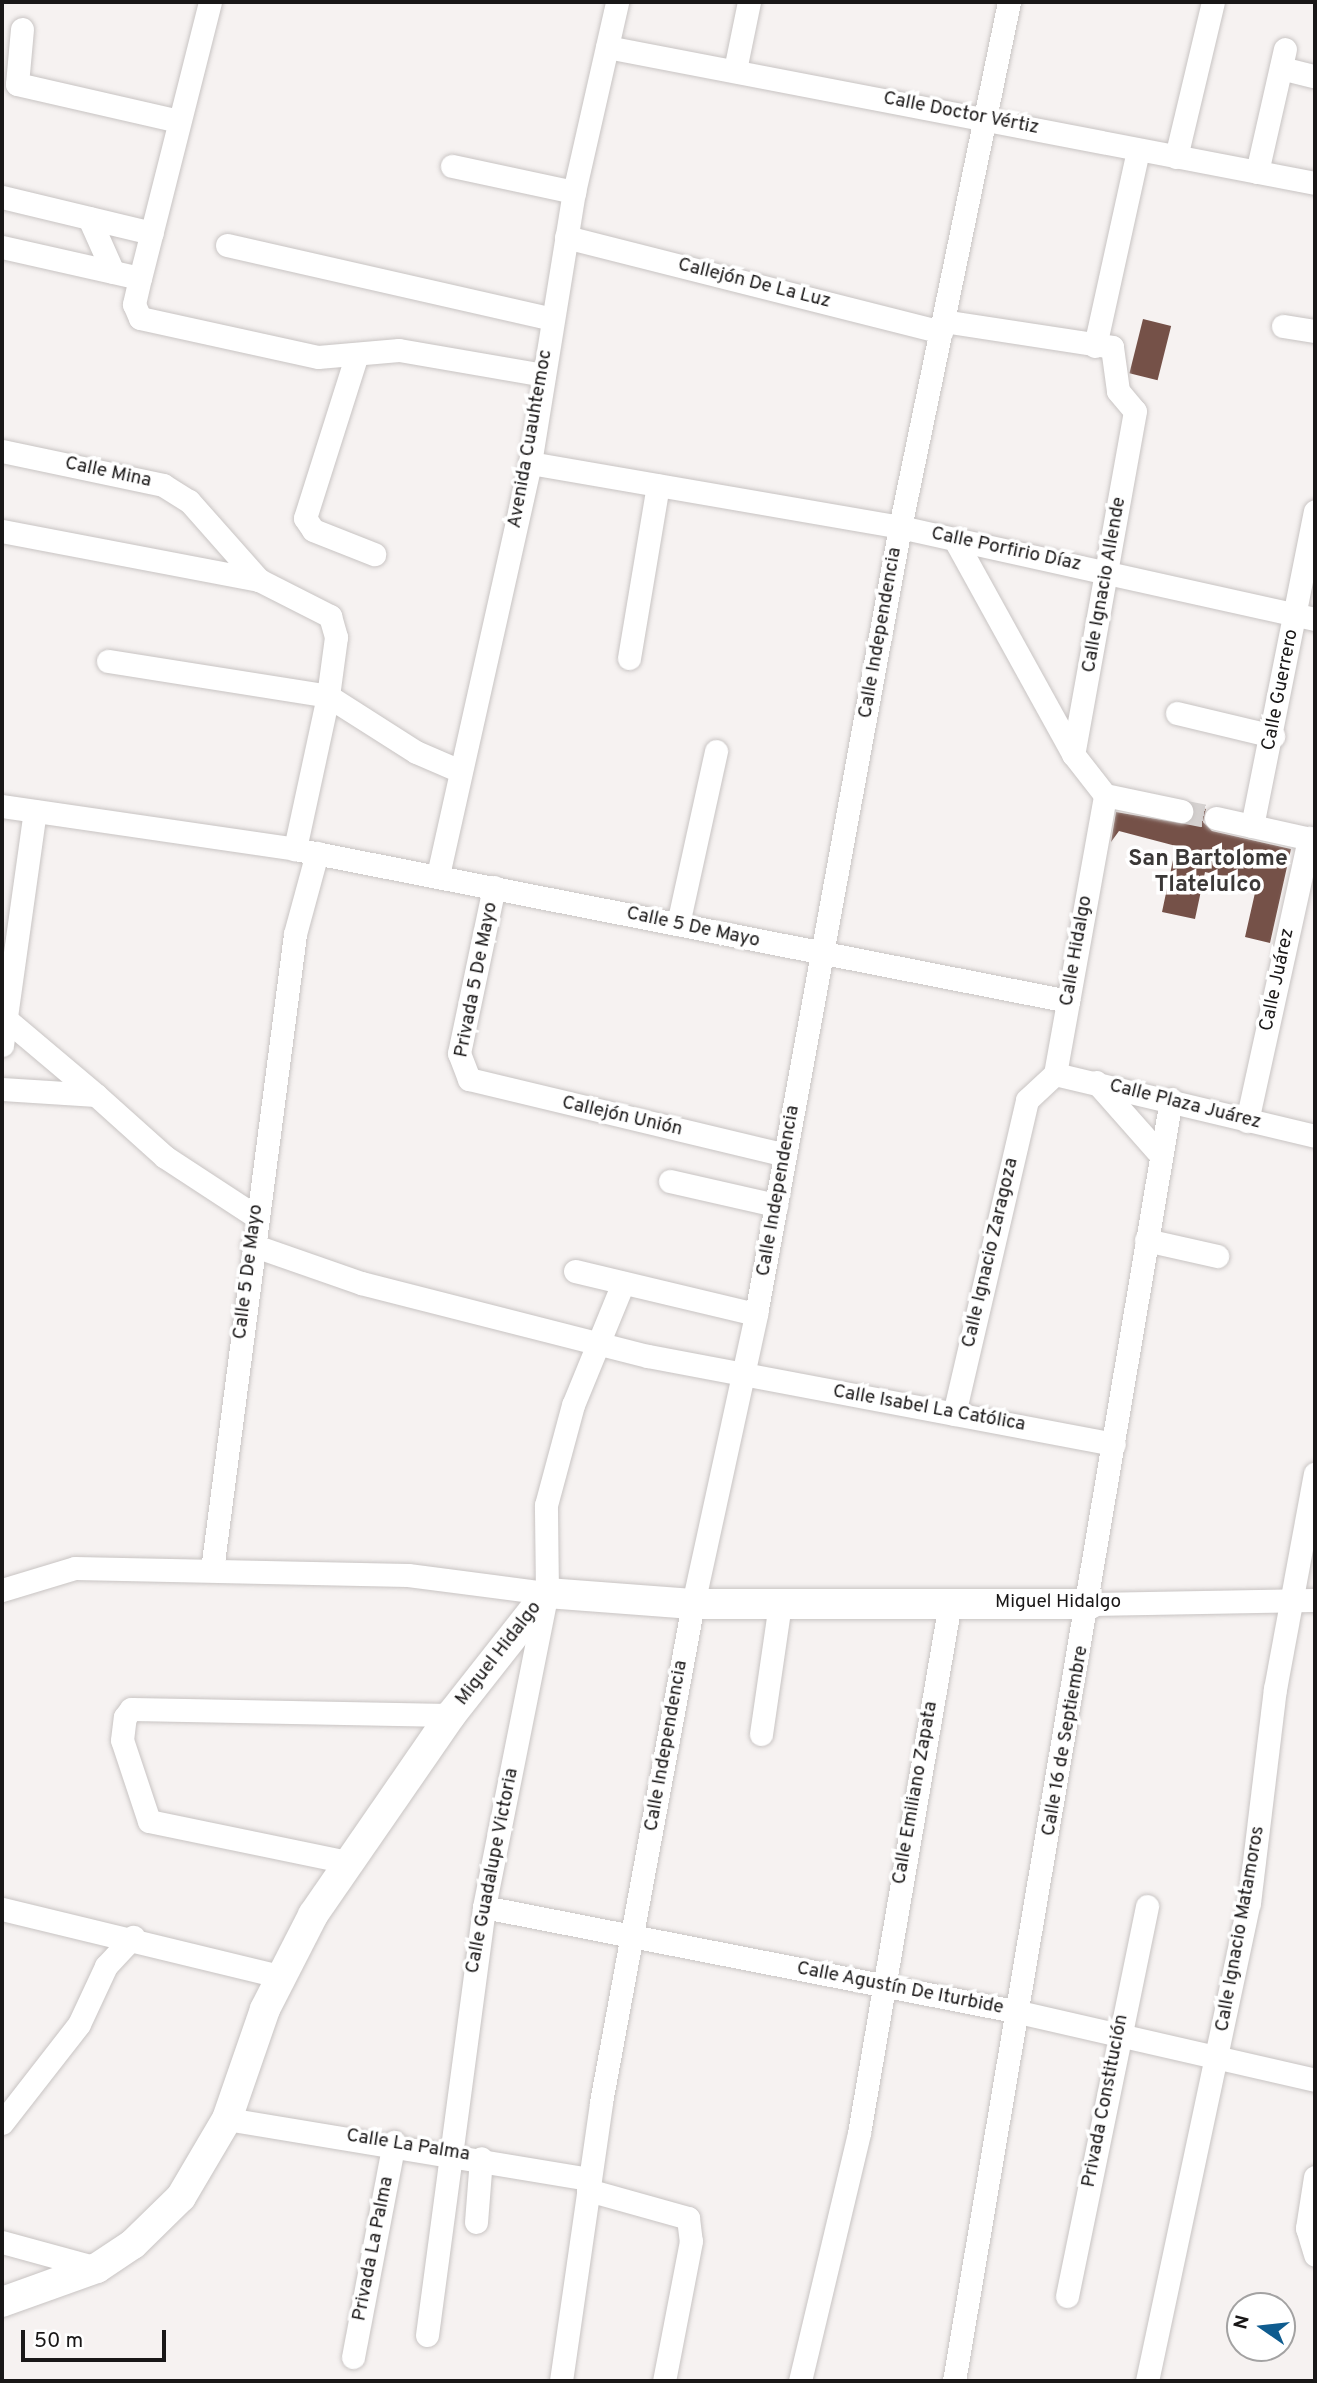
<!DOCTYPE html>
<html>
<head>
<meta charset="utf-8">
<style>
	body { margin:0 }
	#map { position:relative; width:1317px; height:2383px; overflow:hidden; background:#f6f2f1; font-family:Overpass,sans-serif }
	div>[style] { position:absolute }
	.building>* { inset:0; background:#755148; transform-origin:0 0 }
	.minor-tunnel>* { height:23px; margin-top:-11.5px; transform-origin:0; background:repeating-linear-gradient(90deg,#d5d1d0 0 23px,transparent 0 34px) }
	.roads { filter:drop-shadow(0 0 2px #c8c4c3) drop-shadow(0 0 2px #c8c4c3) }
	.minor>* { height:23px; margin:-11.5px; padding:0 11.5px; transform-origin:11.5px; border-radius:11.5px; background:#fff }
	.major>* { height:30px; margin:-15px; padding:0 15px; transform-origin:15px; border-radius:15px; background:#fff }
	span { translate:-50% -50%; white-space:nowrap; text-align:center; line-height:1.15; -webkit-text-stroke:7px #fff; paint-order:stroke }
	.street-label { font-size:19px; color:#191717 }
	.quarter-label { font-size:23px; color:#3b3837; font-weight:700 }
	.frame { position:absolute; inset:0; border:4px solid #191717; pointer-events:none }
	.north { position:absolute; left:1226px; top:2292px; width:70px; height:70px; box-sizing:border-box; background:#fff; border:2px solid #a3a2a2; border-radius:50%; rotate:284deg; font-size:19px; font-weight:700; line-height:28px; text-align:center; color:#191717 }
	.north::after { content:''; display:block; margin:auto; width:24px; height:32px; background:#0f5c8f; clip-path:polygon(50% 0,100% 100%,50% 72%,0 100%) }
	.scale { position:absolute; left:21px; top:2330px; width:145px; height:32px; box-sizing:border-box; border:4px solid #191717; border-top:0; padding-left:9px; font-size:21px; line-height:24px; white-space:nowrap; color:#191717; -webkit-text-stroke:5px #fff; paint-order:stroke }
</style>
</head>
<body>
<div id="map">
	<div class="building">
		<i style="left:1143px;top:319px;width:29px;height:56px;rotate:14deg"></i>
		<i style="clip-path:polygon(1194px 806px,1206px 809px,1203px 822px,1212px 831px,1291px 849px,1270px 943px,1245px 937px,1257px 884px,1205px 872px,1195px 919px,1162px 912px,1176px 846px,1119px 831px,1111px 842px,1116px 812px,1185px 824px)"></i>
	</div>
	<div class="minor-tunnel">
		<i style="left:1181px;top:811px;width:36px;rotate:11deg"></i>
	</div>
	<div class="roads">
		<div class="minor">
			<i style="left:210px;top:2px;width:285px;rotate:104.2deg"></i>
			<i style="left:140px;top:278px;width:27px;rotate:103deg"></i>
			<i style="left:134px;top:304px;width:15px;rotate:67deg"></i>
			<i style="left:140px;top:318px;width:182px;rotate:12.4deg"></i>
			<i style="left:318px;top:357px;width:81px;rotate:-4.9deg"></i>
			<i style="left:399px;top:350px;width:147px;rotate:9.8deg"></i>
			<i style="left:22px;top:29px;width:55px;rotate:95.2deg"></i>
			<i style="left:17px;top:84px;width:166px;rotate:12.9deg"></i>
			<i style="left:607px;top:47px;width:721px;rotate:10.87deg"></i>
			<i style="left:1281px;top:68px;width:33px;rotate:14deg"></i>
			<i style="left:735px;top:70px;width:69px;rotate:-78.4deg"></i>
			<i style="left:1176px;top:157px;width:159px;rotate:-76.6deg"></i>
			<i style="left:452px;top:166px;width:125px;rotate:12deg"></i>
			<i style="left:1257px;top:172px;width:126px;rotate:-77.2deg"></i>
			<i style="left:2px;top:197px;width:154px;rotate:13.5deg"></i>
			<i style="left:89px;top:218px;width:59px;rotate:66deg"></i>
			<i style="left:566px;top:237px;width:387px;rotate:14.2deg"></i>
			<i style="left:227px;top:245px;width:334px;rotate:12.8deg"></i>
			<i style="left:2px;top:247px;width:141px;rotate:12.7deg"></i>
			<i style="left:943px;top:321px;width:171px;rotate:8.7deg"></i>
			<i style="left:1112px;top:347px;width:44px;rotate:82.2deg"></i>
			<i style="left:1118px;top:391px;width:26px;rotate:50deg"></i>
			<i style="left:1135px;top:411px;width:349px;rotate:100.2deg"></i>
			<i style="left:1283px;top:326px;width:32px;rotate:9deg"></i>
			<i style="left:1095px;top:346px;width:201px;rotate:-77.6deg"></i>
			<i style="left:357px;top:354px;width:172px;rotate:107.6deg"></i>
			<i style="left:305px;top:518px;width:14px;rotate:56deg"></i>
			<i style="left:313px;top:530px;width:66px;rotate:21.5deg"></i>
			<i style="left:2px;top:451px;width:165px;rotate:11.9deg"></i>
			<i style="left:163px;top:485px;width:31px;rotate:32deg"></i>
			<i style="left:189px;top:501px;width:106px;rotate:48.5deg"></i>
			<i style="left:259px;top:580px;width:80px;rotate:26.9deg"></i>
			<i style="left:330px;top:616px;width:22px;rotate:74deg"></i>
			<i style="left:336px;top:637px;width:60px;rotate:97.7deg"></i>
			<i style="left:328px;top:696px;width:157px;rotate:102.2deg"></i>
			<i style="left:530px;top:463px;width:375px;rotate:9.8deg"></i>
			<i style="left:900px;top:527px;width:425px;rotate:12.5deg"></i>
			<i style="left:2px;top:531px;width:262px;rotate:10.8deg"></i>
			<i style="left:955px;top:540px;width:244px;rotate:61.1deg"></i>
			<i style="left:1073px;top:754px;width:52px;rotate:52deg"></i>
			<i style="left:629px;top:658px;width:175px;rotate:-80.5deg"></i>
			<i style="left:108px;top:661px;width:223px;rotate:9deg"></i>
			<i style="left:328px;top:696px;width:104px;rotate:32.5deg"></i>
			<i style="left:416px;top:752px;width:48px;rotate:23.4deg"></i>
			<i style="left:1177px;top:713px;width:99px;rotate:13.5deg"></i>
			<i style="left:1105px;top:795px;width:78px;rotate:11.9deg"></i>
			<i style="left:2px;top:806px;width:296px;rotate:8.3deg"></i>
			<i style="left:295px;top:849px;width:788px;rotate:11.12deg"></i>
			<i style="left:1216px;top:818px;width:101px;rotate:12.5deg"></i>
			<i style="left:1252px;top:826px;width:321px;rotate:-78.7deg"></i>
			<i style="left:438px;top:875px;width:422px;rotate:-77.4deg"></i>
			<i style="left:530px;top:463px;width:275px;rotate:-80.8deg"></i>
			<i style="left:574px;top:192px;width:195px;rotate:-77.2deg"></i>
			<i style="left:494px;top:887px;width:170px;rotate:101.9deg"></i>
			<i style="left:459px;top:1053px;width:28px;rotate:69deg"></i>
			<i style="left:469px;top:1079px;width:325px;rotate:13.5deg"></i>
			<i style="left:678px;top:924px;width:177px;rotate:-77.6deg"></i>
			<i style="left:7px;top:1020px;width:116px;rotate:40.1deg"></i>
			<i style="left:2px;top:1045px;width:236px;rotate:-82deg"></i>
			<i style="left:1055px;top:1074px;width:267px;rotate:13.4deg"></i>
			<i style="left:1096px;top:1082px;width:92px;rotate:48.5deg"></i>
			<i style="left:2px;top:1089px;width:94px;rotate:3.7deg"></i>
			<i style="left:96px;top:1095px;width:93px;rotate:41.9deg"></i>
			<i style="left:165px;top:1157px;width:108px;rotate:33.2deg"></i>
			<i style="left:1247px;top:1121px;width:290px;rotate:-77.6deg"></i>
			<i style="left:670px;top:1181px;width:109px;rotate:12.8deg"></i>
			<i style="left:1146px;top:1240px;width:73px;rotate:12.7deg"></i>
			<i style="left:252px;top:1245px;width:115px;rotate:19.2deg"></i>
			<i style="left:361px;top:1283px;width:296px;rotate:14.3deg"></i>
			<i style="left:648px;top:1356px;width:474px;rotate:10.7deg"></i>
			<i style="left:575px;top:1271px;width:186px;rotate:13.4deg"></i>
			<i style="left:954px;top:1414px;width:322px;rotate:-76.9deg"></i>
			<i style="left:1027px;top:1100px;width:38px;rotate:-43deg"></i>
			<i style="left:1055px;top:1074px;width:283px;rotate:-79.8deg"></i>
			<i style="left:212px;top:1570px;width:641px;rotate:-82.56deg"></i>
			<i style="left:295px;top:934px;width:84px;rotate:-74.8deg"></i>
			<i style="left:2px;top:1590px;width:76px;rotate:-16.8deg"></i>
			<i style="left:75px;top:1568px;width:333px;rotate:1.2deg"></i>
			<i style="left:408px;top:1575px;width:140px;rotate:7.4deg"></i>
			<i style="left:1090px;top:1604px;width:225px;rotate:-1deg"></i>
			<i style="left:761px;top:1734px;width:131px;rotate:-81.7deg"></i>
			<i style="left:347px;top:1862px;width:202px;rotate:-168.3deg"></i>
			<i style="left:149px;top:1821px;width:85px;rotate:-108.4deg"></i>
			<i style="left:122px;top:1740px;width:23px;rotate:-83deg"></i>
			<i style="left:125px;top:1717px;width:10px;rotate:-53deg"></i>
			<i style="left:131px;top:1709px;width:320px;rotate:1.1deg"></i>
			<i style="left:484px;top:1907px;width:545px;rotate:11.1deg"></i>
			<i style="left:1019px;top:2012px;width:304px;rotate:12.9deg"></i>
			<i style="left:2px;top:1909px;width:285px;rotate:13.6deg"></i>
			<i style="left:227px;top:2119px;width:367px;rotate:9.4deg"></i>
			<i style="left:2px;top:2123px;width:125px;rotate:-52.1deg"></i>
			<i style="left:79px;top:2024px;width:64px;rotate:-65deg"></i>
			<i style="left:106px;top:1966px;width:40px;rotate:-47deg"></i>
			<i style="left:1315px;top:2177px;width:52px;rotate:98.9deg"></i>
			<i style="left:1307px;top:2228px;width:28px;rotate:73deg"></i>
			<i style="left:588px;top:2190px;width:104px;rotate:15.6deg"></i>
			<i style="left:688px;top:2218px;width:23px;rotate:83deg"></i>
			<i style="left:691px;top:2241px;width:143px;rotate:100.9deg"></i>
			<i style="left:476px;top:2222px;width:64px;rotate:-85.5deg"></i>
			<i style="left:2px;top:2242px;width:98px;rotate:15.3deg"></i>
			<i style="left:1067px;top:2296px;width:398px;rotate:-78.4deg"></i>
			<i style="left:427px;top:2335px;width:432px;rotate:-82.4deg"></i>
			<i style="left:484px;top:1907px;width:320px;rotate:-78.7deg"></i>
			<i style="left:547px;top:1593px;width:88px;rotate:-90.7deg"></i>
			<i style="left:546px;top:1505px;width:104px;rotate:-74.9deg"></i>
			<i style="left:573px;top:1405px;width:132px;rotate:-67.7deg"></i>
			<i style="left:353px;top:2357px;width:219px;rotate:-79.2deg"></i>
			<i style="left:561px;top:2381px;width:282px;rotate:-81.8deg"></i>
			<i style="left:601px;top:2102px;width:506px;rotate:-79.53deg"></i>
			<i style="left:693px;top:1604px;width:297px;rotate:-77.7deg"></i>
			<i style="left:756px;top:1314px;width:800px;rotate:-79.63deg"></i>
			<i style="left:900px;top:527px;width:536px;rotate:-78.27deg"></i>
			<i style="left:800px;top:2381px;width:255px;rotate:-76.6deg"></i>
			<i style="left:859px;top:2133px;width:538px;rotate:-80.26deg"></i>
			<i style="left:954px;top:2381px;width:1300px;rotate:-80.39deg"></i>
			<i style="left:1147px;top:2381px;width:489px;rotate:-78deg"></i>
			<i style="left:1249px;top:1903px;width:216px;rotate:-83.1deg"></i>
			<i style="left:1275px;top:1689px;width:219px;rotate:-79.5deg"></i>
		</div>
		<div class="major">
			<i style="left:2px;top:2302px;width:101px;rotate:-19.7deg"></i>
			<i style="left:97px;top:2268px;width:43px;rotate:-33.7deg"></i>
			<i style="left:133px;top:2244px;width:67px;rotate:-44.4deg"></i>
			<i style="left:181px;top:2197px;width:91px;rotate:-59.5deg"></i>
			<i style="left:227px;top:2119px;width:116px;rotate:-70.9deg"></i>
			<i style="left:265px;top:2009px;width:106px;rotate:-62.9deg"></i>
			<i style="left:313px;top:1915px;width:243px;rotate:-55.4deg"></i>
			<i style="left:451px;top:1715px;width:155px;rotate:-51.8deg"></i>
			<i style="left:547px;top:1593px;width:146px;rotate:4.3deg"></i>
			<i style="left:693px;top:1604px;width:397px"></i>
		</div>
	</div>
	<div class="street-label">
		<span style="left:961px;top:114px;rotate:11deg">Calle Doctor Vértiz</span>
		<span style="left:754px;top:284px;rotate:14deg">Callejón De La Luz</span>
		<span style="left:531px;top:439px;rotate:-80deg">Avenida Cuauhtemoc</span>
		<span style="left:108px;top:473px;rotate:12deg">Calle Mina</span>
		<span style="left:1006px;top:550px;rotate:12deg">Calle Porfirio Díaz</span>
		<span style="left:1105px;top:585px;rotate:-80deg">Calle Ignacio Allende</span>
		<span style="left:881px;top:633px;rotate:-80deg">Calle Independencia</span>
		<span style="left:1281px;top:690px;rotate:-79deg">Calle Guerrero</span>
		<span style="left:693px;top:928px;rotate:12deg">Calle 5 De Mayo</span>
		<span style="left:1077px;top:951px;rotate:-80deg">Calle Hidalgo</span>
		<span style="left:477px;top:980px;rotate:-79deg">Privada 5 De Mayo</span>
		<span style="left:1278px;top:980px;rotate:-78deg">Calle Juárez</span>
		<span style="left:1185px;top:1105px;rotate:14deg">Calle Plaza Juárez</span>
		<span style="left:622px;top:1117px;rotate:13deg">Callejón Unión</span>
		<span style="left:779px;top:1191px;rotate:-80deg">Calle Independencia</span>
		<span style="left:991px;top:1253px;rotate:-77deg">Calle Ignacio Zaragoza</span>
		<span style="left:249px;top:1272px;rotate:-83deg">Calle 5 De Mayo</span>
		<span style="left:929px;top:1409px;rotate:10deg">Calle Isabel La Católica</span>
		<span style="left:1058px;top:1603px">Miguel Hidalgo</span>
		<span style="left:499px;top:1654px;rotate:-52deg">Miguel Hidalgo</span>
		<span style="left:1066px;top:1741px;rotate:-80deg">Calle 16 de Septiembre</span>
		<span style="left:667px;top:1746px;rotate:-80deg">Calle Independencia</span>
		<span style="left:916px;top:1793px;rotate:-80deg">Calle Emiliano Zapata</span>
		<span style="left:493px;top:1871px;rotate:-79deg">Calle Guadalupe Victoria</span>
		<span style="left:1241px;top:1929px;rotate:-80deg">Calle Ignacio Matamoros</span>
		<span style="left:900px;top:1989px;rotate:11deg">Calle Agustín De Iturbide</span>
		<span style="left:1106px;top:2101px;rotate:-79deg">Privada Constitución</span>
		<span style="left:408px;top:2146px;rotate:9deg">Calle La Palma</span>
		<span style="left:374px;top:2249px;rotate:-79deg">Privada La Palma</span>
	</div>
	<div class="quarter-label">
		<span style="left:1208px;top:873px">San Bartolome<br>Tlatelulco</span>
	</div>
	<div class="frame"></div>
	<div class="north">N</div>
	<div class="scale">50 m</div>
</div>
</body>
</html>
